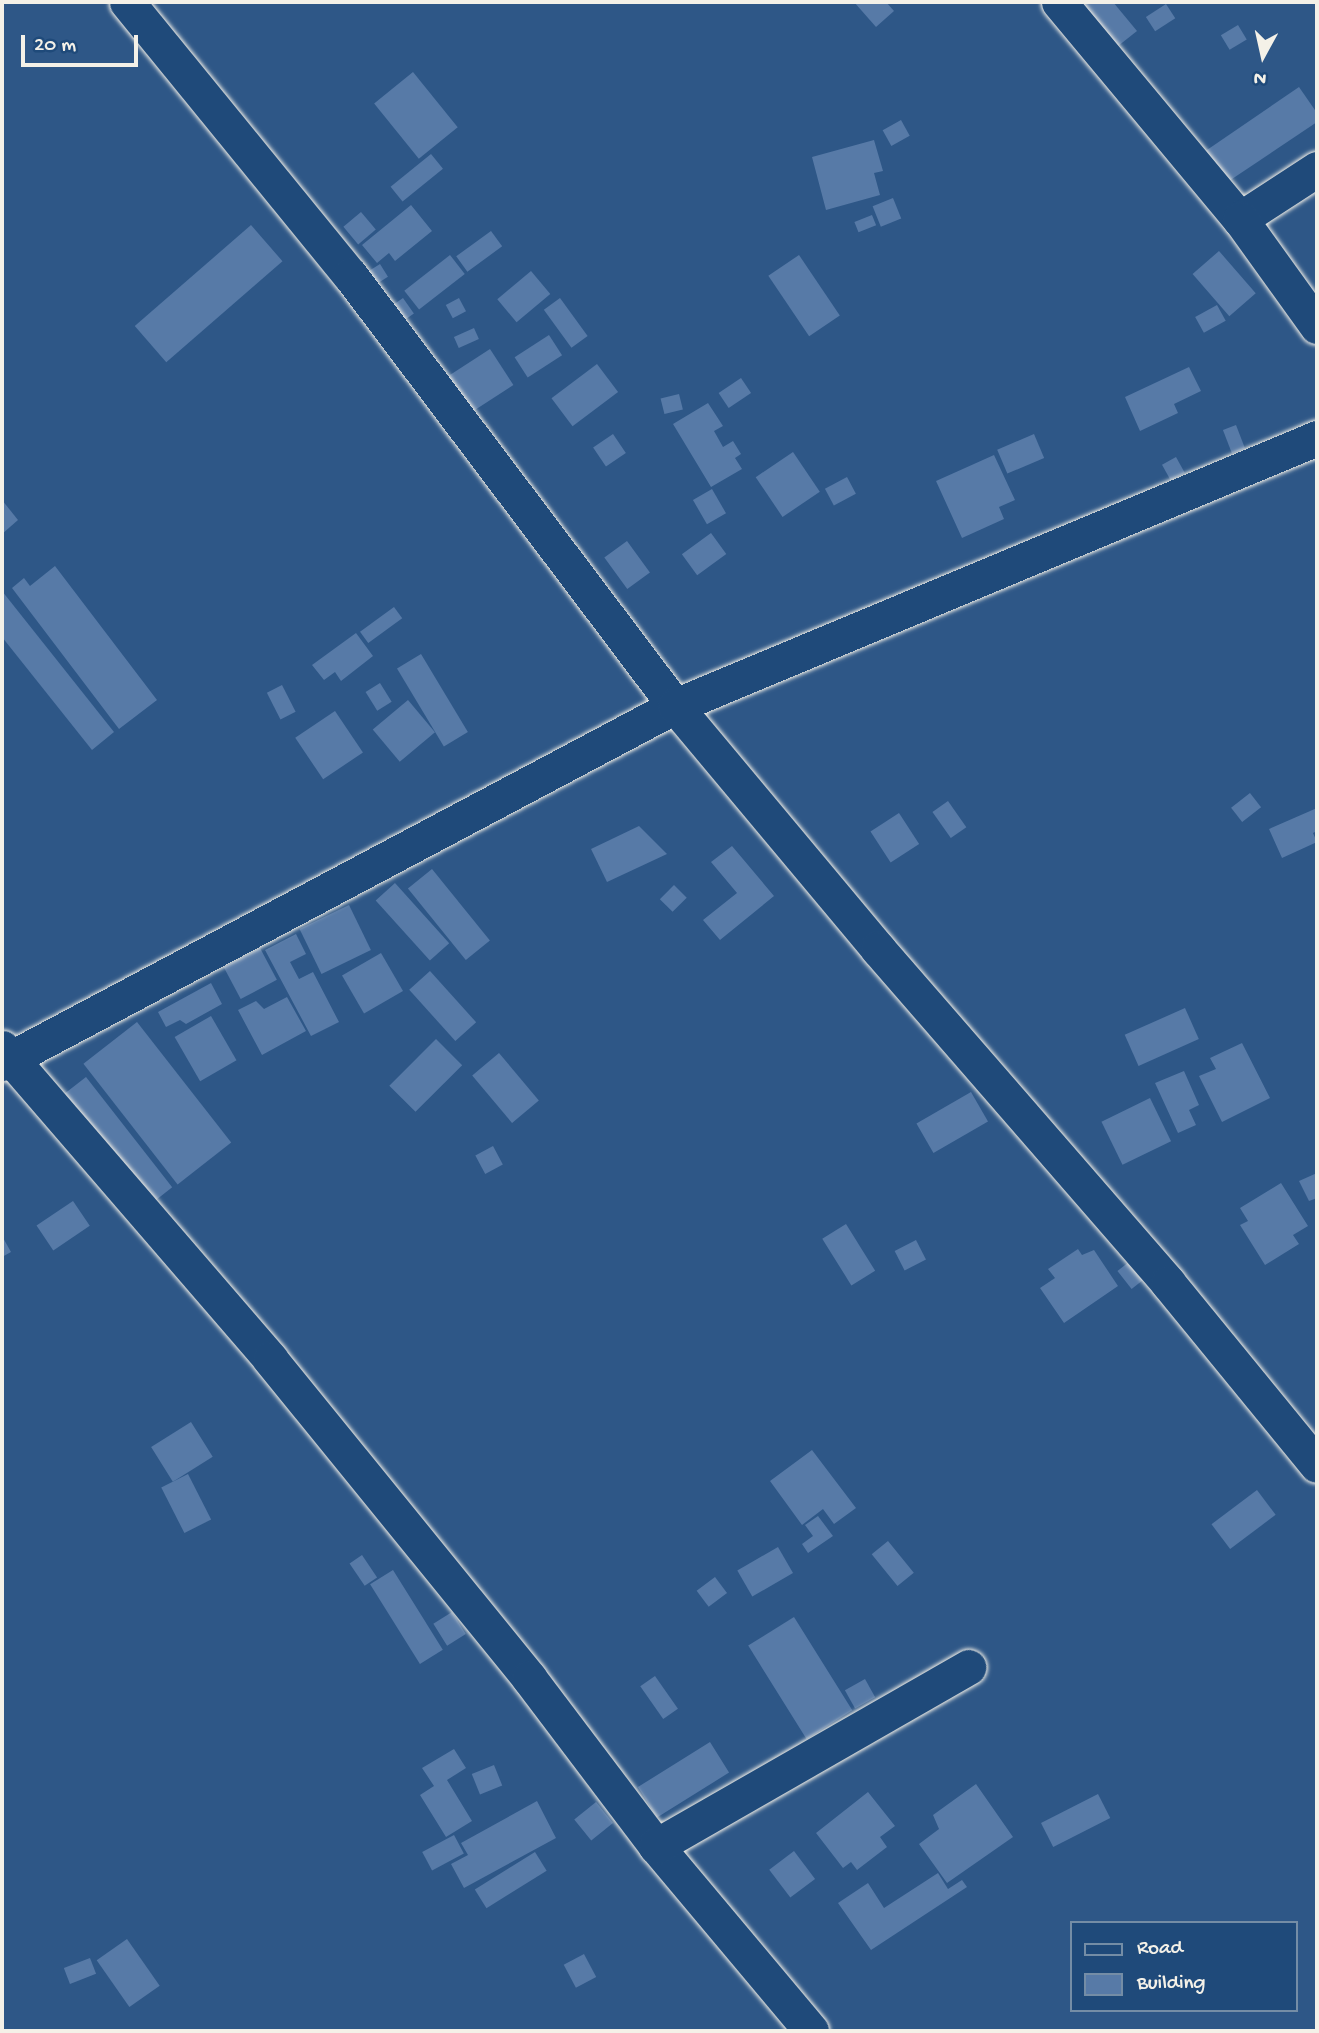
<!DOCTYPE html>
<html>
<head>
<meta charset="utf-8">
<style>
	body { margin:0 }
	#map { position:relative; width:1319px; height:2033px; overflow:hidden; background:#2e5787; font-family:"Gochi Hand",sans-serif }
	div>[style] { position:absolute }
	.building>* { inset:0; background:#577aa7; transform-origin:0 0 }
	.roads { filter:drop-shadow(0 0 2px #f4f1e8) drop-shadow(0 0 2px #f4f1e8) }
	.street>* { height:35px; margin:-17.5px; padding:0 17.5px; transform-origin:17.5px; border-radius:17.5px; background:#1f4a7a }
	span { translate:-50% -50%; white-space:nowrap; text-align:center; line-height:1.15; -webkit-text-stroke:7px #1f4a7a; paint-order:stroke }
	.frame { position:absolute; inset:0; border:4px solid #f4f1e8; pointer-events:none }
	.legend { position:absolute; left:1070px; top:1921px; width:228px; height:91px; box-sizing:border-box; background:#1f4a7a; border:2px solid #748da6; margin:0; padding:9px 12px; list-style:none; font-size:21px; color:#f4f1e8 }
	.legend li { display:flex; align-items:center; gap:14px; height:35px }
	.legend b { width:35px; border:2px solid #748da6 }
	.north { position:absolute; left:1228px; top:21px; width:70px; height:70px; -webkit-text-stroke:5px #1f4a7a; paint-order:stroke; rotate:188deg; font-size:19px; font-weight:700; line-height:28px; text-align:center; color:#f4f1e8 }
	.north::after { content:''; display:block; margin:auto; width:24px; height:32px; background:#f4f1e8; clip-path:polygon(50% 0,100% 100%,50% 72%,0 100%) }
	.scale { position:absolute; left:21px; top:35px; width:117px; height:32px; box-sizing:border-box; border:4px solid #f4f1e8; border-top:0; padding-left:9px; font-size:21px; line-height:24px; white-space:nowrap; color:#f4f1e8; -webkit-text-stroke:5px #1f4a7a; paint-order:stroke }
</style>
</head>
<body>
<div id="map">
	<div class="building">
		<i style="clip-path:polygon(854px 2px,886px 2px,894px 11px,876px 27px)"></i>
		<i style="clip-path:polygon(1072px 2px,1113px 2px,1137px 31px,1113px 50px)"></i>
		<i style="left:1166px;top:4px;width:17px;height:24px;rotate:57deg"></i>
		<i style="left:1238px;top:25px;width:17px;height:20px;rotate:59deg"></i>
		<i style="left:413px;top:72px;width:71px;height:50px;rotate:51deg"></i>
		<i style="clip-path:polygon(1299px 87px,1317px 113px,1317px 122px,1226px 183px,1204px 152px)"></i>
		<i style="left:901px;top:120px;width:18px;height:21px;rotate:61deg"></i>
		<i style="clip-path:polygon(874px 140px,883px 171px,874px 173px,880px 195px,826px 210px,812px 157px)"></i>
		<i style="left:431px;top:154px;width:19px;height:52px;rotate:51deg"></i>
		<i style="left:893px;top:198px;width:22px;height:22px;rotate:68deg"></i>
		<i style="clip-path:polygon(411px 205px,432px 231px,395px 261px,389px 253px,377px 263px,362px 245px)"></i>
		<i style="left:361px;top:212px;width:23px;height:23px;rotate:50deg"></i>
		<i style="left:872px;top:215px;width:11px;height:19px;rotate:68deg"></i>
		<i style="left:251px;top:225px;width:48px;height:154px;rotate:49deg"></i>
		<i style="left:491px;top:231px;width:19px;height:43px;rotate:54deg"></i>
		<i style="left:1219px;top:251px;width:56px;height:35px;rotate:49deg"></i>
		<i style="left:450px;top:255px;width:24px;height:58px;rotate:52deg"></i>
		<i style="left:799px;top:255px;width:73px;height:37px;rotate:56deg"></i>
		<i style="left:380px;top:264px;width:15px;height:22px;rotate:58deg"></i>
		<i style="left:531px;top:271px;width:30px;height:44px;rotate:50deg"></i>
		<i style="left:403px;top:298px;width:19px;height:17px;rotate:55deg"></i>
		<i style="left:459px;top:298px;width:15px;height:15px;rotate:62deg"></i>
		<i style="left:560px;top:298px;width:47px;height:20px;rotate:54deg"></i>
		<i style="left:1217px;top:305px;width:18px;height:25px;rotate:61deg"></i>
		<i style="left:474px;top:328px;width:12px;height:22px;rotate:66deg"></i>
		<i style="left:549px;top:335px;width:24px;height:41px;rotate:57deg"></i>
		<i style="left:490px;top:349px;width:43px;height:57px;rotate:57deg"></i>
		<i style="left:597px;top:364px;width:35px;height:57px;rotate:53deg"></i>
		<i style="clip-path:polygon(1189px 367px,1201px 391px,1174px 404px,1178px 413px,1140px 431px,1125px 397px)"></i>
		<i style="left:741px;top:378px;width:18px;height:27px;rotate:56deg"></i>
		<i style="left:679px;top:394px;width:16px;height:19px;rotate:76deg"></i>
		<i style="clip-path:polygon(708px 403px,723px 426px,714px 431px,723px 447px,733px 441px,741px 454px,735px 458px,742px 469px,711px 487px,673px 424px)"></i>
		<i style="left:1236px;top:425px;width:25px;height:14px;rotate:69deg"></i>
		<i style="left:613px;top:434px;width:23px;height:24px;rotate:56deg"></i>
		<i style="left:1034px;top:434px;width:26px;height:40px;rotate:67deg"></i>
		<i style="left:793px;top:452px;width:48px;height:45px;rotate:56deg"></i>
		<i style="clip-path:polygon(994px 455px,1015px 500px,999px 507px,1004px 519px,962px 538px,936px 481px)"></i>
		<i style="left:1176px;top:457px;width:18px;height:16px;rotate:61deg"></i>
		<i style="left:847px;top:477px;width:19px;height:25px;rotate:62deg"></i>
		<i style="left:712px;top:489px;width:28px;height:22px;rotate:60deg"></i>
		<i style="clip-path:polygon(2px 500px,18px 520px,2px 534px)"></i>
		<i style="left:711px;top:533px;width:26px;height:36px;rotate:54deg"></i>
		<i style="left:627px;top:541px;width:39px;height:28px;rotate:54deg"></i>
		<i style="clip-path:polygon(55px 566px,157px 700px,119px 729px,12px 588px,24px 578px,30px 586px)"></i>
		<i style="clip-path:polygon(2px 591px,114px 732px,92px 750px,2px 637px)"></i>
		<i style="left:394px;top:607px;width:14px;height:42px;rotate:54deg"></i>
		<i style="clip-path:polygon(356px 633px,373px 656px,341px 681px,335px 672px,324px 680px,312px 665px)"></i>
		<i style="left:421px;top:654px;width:91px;height:28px;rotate:59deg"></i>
		<i style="left:380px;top:683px;width:22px;height:17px;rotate:58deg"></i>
		<i style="left:282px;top:685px;width:30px;height:17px;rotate:63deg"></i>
		<i style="left:408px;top:700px;width:42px;height:46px;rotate:50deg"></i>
		<i style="left:335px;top:711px;width:50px;height:48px;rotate:56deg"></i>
		<i style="left:1250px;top:793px;width:18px;height:24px;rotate:52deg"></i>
		<i style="left:948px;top:801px;width:32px;height:19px;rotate:55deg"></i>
		<i style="clip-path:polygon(1317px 808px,1317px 831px,1313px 833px,1317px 842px,1282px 858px,1269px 829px)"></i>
		<i style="left:899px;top:813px;width:37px;height:34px;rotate:57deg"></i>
		<i style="clip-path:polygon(639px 826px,667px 854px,607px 882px,591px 849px)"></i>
		<i style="clip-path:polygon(732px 846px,774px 896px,720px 940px,703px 920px,737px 893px,711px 862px)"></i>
		<i style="left:432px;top:869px;width:92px;height:31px;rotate:51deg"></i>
		<i style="left:395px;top:883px;width:81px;height:26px;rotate:48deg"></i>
		<i style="left:674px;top:885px;width:18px;height:20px;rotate:45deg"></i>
		<i style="left:349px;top:905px;width:50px;height:55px;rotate:64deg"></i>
		<i style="clip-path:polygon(296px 934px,306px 954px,290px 962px,299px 979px,313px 972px,339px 1022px,311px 1036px,265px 950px)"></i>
		<i style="left:260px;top:948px;width:36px;height:41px;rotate:62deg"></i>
		<i style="left:381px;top:953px;width:44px;height:45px;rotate:60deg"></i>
		<i style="left:430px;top:971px;width:69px;height:28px;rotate:48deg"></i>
		<i style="clip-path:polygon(211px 983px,222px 1004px,186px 1024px,180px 1020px,166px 1027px,158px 1012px)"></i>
		<i style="clip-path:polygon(287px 997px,306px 1031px,262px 1055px,238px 1010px,256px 1001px,264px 1009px)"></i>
		<i style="left:1185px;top:1008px;width:34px;height:66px;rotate:66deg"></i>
		<i style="left:211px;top:1016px;width:51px;height:42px;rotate:60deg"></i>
		<i style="left:137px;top:1022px;width:153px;height:68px;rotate:52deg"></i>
		<i style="left:436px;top:1039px;width:37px;height:66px;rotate:45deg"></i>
		<i style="clip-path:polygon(1242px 1043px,1270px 1098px,1222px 1122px,1199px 1076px,1216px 1069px,1210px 1058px)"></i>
		<i style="left:499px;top:1053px;width:62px;height:35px;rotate:50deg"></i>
		<i style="clip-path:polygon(1184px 1071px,1199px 1105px,1189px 1110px,1196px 1125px,1178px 1133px,1155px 1083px)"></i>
		<i style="left:86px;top:1077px;width:140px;height:29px;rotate:52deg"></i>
		<i style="left:971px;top:1092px;width:34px;height:63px;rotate:60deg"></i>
		<i style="left:1150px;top:1098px;width:48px;height:54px;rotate:64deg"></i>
		<i style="left:493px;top:1146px;width:21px;height:20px;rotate:62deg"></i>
		<i style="clip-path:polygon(1317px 1173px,1317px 1198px,1309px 1201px,1299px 1181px)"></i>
		<i style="clip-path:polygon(1281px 1183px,1308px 1226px,1293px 1235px,1299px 1244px,1265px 1265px,1240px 1225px,1248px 1221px,1240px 1208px)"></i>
		<i style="left:73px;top:1201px;width:30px;height:44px;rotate:56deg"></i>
		<i style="left:846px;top:1224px;width:55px;height:28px;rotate:58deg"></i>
		<i style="clip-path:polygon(2px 1236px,11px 1252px,2px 1257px)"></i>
		<i style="left:916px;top:1240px;width:22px;height:24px;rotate:63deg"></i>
		<i style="clip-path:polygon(1078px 1249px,1082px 1255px,1094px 1250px,1118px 1286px,1064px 1323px,1040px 1288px,1055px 1278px,1048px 1269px)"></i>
		<i style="left:1134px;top:1258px;width:23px;height:21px;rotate:52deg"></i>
		<i style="left:191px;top:1422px;width:41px;height:47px;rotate:58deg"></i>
		<i style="clip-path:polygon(812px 1450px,856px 1508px,834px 1524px,823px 1509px,802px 1525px,770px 1481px)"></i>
		<i style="left:188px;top:1474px;width:51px;height:30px;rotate:63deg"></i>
		<i style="left:1257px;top:1490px;width:31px;height:57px;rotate:53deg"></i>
		<i style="clip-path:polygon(818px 1516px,833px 1536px,808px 1553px,802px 1544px,813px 1536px,805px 1525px)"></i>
		<i style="left:888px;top:1541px;width:41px;height:21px;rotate:51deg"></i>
		<i style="left:778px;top:1547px;width:30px;height:47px;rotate:60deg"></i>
		<i style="left:362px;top:1555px;width:27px;height:15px;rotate:56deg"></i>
		<i style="left:393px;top:1570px;width:94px;height:27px;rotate:58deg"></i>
		<i style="left:715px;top:1577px;width:20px;height:23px;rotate:53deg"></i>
		<i style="left:452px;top:1612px;width:26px;height:22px;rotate:58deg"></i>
		<i style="left:794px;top:1617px;width:110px;height:54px;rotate:58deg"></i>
		<i style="left:655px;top:1676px;width:40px;height:18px;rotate:55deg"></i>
		<i style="left:865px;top:1679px;width:21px;height:23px;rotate:61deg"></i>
		<i style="left:710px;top:1742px;width:36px;height:85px;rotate:58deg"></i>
		<i style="clip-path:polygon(454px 1749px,466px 1768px,447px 1780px,472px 1821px,446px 1837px,420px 1795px,434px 1786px,422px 1768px)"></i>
		<i style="left:494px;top:1765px;width:22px;height:24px;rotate:68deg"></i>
		<i style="clip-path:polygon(976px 1784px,1013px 1837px,947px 1883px,919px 1844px,939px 1829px,933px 1815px)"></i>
		<i style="clip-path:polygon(868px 1792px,895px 1826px,880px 1837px,887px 1847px,857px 1870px,851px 1862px,843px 1868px,816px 1833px)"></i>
		<i style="left:1098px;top:1794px;width:27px;height:64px;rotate:63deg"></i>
		<i style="clip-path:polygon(537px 1801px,556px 1838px,464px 1888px,451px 1864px,468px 1855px,461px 1843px)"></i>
		<i style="left:596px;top:1802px;width:27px;height:28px;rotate:51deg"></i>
		<i style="left:454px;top:1835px;width:21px;height:36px;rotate:62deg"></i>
		<i style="left:794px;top:1851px;width:35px;height:31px;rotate:53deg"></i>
		<i style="left:535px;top:1852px;width:22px;height:71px;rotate:58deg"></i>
		<i style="clip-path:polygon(938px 1873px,948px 1889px,962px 1880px,967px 1887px,871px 1950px,838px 1903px,868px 1883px,884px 1908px)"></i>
		<i style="left:127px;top:1939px;width:57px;height:37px;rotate:55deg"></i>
		<i style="left:584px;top:1954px;width:26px;height:23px;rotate:62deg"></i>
		<i style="left:90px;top:1958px;width:17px;height:28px;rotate:69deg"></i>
	</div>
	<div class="roads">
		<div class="street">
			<i style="left:127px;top:2px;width:353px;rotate:50.8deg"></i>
			<i style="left:350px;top:275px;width:540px;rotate:52.98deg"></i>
			<i style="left:675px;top:706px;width:317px;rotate:50.1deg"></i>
			<i style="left:878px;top:949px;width:442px;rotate:49deg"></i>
			<i style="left:1168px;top:1283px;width:235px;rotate:50.7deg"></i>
			<i style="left:1059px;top:2px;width:283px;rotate:50.2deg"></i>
			<i style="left:1317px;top:169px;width:92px;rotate:147deg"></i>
			<i style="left:1240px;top:219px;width:132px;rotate:54.3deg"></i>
			<i style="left:2px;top:1048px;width:411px;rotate:49.2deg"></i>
			<i style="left:270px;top:1359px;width:411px;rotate:50.9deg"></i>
			<i style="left:529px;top:1678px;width:211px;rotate:52.9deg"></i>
			<i style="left:656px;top:1846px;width:241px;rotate:50deg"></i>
			<i style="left:2px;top:1063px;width:762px;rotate:-27.94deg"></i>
			<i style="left:675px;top:706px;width:696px;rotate:-22.66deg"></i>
			<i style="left:656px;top:1846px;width:360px;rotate:-29.8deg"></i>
		</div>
	</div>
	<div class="frame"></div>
	<ul class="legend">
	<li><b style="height:9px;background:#1f4a7a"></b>Road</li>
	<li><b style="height:19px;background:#577aa7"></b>Building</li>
	</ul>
	<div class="north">N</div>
	<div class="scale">20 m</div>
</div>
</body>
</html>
